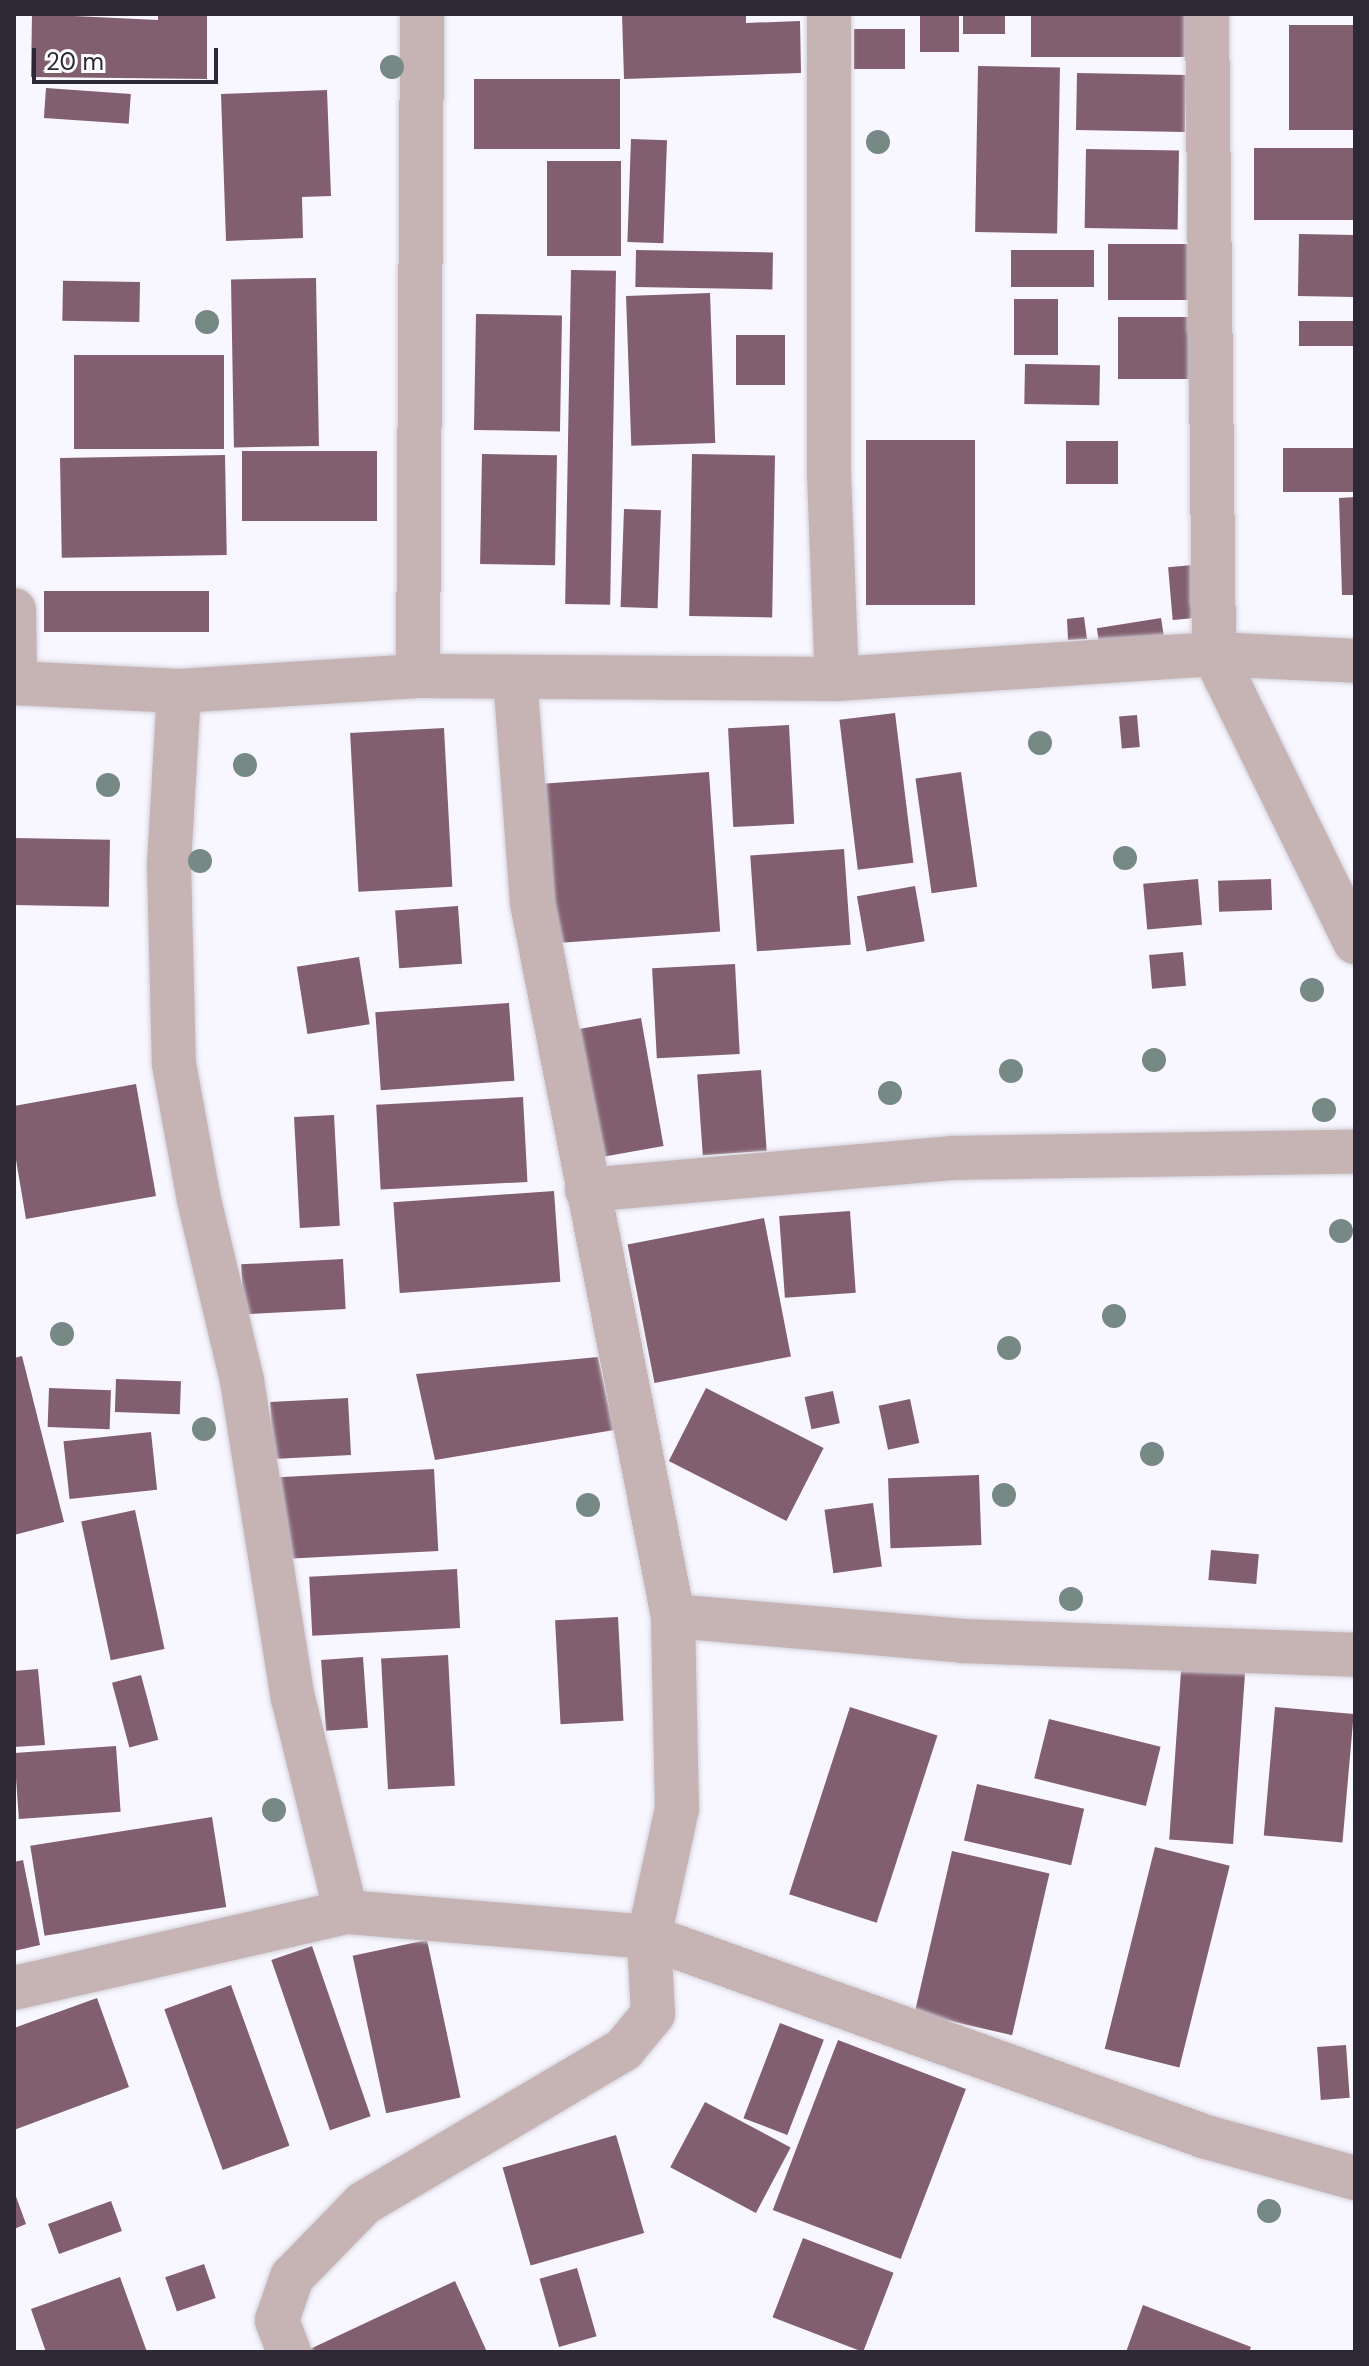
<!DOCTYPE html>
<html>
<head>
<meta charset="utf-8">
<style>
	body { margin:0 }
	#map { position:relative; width:1369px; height:2366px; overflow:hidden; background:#f8f6fe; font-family:"DM Sans",sans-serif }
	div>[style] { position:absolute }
	.building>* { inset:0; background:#825f6e; transform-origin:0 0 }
	.roads { filter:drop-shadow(0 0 2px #d3d1da) drop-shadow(0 0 2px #d3d1da) }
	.minor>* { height:44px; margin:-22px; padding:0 22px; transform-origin:22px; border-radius:22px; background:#c6b3b4 }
	.trees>* { width:24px; height:24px; margin:-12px; border-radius:50%; background:#778984 }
	span { translate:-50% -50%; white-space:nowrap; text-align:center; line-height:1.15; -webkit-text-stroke:8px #fff; paint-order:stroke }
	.frame { position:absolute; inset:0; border:16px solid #2c2836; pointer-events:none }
	.scale { position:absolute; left:32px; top:48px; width:186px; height:36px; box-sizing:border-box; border:4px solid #2c2836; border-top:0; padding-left:10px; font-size:24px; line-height:28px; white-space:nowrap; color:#2c2836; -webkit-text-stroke:6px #fff; paint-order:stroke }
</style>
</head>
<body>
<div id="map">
	<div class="building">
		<i style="clip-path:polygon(32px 14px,158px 20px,158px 14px,207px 14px,207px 79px,31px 77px)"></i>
		<i style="clip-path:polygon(622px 14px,746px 14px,746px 23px,800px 21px,801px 73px,624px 79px)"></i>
		<i style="left:920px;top:14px;width:39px;height:38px"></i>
		<i style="left:963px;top:14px;width:42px;height:20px"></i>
		<i style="left:1031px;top:14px;width:156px;height:43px"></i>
		<i style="left:1355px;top:25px;width:105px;height:66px;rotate:90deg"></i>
		<i style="left:854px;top:29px;width:51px;height:40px"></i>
		<i style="left:978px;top:66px;width:82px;height:166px;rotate:1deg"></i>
		<i style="left:1077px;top:73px;width:109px;height:57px;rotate:1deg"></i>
		<i style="left:474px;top:79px;width:146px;height:70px"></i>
		<i style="left:46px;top:88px;width:85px;height:30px;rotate:4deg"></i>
		<i style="clip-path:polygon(327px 90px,331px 196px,302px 197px,303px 238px,226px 241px,221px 94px)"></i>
		<i style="left:631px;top:139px;width:36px;height:103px;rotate:2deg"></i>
		<i style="left:1355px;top:148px;width:72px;height:101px;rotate:90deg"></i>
		<i style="left:1086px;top:149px;width:93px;height:79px;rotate:1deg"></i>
		<i style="left:547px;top:161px;width:74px;height:95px"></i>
		<i style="left:1299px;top:234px;width:56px;height:62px;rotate:1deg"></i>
		<i style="left:1108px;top:244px;width:81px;height:56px"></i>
		<i style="left:636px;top:250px;width:137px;height:37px;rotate:1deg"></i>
		<i style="left:1011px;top:250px;width:83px;height:37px"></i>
		<i style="left:571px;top:270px;width:45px;height:334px;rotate:1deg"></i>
		<i style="left:316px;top:278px;width:168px;height:85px;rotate:89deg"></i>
		<i style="left:140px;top:282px;width:40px;height:77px;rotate:91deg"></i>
		<i style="left:710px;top:293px;width:150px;height:84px;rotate:88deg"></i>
		<i style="left:1014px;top:299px;width:44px;height:56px"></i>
		<i style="left:476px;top:314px;width:86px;height:116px;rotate:1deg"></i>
		<i style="left:1118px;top:317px;width:85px;height:62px"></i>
		<i style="left:1355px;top:321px;width:25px;height:56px;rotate:90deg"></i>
		<i style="left:736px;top:335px;width:49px;height:50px"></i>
		<i style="left:224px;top:355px;width:94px;height:150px;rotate:90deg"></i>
		<i style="left:1025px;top:364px;width:75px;height:40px;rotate:1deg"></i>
		<i style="left:866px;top:440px;width:109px;height:165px"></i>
		<i style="left:1066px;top:441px;width:52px;height:43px"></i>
		<i style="left:1355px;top:448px;width:44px;height:72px;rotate:90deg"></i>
		<i style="left:242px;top:451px;width:135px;height:70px"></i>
		<i style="left:482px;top:454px;width:75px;height:110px;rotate:1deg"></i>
		<i style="left:692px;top:454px;width:83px;height:162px;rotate:1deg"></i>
		<i style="left:225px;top:455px;width:100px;height:165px;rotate:89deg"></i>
		<i style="clip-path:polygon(1355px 497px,1355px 595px,1342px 595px,1339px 498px)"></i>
		<i style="left:624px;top:509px;width:37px;height:98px;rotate:2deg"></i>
		<i style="left:1193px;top:565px;width:53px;height:25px;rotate:85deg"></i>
		<i style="left:44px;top:591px;width:165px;height:41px"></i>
		<i style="clip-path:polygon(1084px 617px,1087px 639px,1068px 640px,1067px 619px)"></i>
		<i style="left:1161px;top:618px;width:18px;height:65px;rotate:81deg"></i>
		<i style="left:895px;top:713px;width:151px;height:56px;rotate:83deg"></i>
		<i style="left:1137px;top:715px;width:32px;height:18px;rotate:85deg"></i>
		<i style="left:789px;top:725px;width:99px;height:61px;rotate:87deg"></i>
		<i style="left:444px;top:728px;width:159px;height:94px;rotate:87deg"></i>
		<i style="left:709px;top:772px;width:160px;height:167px;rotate:86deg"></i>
		<i style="left:961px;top:772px;width:116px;height:46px;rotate:82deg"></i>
		<i style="left:14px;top:838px;width:96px;height:67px;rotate:1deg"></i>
		<i style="left:844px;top:849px;width:96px;height:94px;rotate:86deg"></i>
		<i style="left:1198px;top:879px;width:46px;height:55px;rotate:85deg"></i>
		<i style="left:1271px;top:879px;width:31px;height:53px;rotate:88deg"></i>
		<i style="left:915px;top:886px;width:56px;height:59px;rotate:80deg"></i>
		<i style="left:458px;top:906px;width:58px;height:63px;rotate:86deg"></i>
		<i style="left:1183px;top:952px;width:34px;height:34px;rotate:85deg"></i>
		<i style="left:359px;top:957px;width:68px;height:63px;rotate:81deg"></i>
		<i style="left:735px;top:964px;width:90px;height:83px;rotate:87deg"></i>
		<i style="left:509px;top:1003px;width:78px;height:134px;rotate:86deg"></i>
		<i style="left:641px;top:1018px;width:130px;height:67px;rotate:80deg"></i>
		<i style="left:761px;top:1070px;width:81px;height:64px;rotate:86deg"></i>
		<i style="clip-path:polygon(136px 1084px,156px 1196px,26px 1219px,14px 1148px,14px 1106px)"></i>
		<i style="left:523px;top:1097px;width:85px;height:147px;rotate:87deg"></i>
		<i style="left:334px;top:1115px;width:111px;height:40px;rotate:87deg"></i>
		<i style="left:554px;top:1191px;width:91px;height:161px;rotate:86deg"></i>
		<i style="left:850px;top:1211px;width:82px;height:71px;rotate:86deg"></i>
		<i style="left:764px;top:1218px;width:141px;height:139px;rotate:79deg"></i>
		<i style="left:343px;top:1259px;width:50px;height:102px;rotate:87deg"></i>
		<i style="clip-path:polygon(22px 1356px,64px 1522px,14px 1535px,14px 1358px)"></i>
		<i style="clip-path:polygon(598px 1357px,614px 1430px,435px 1460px,416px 1374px)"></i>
		<i style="left:116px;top:1379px;width:65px;height:33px;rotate:2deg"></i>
		<i style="left:49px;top:1388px;width:62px;height:39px;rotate:2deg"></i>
		<i style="left:706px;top:1388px;width:132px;height:82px;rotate:27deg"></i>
		<i style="left:833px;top:1391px;width:33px;height:29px;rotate:78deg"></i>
		<i style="left:348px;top:1398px;width:57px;height:78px;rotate:87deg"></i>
		<i style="left:910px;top:1399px;width:45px;height:32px;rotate:78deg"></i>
		<i style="left:151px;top:1432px;width:58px;height:88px;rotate:84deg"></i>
		<i style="left:434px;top:1469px;width:82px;height:156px;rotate:87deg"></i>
		<i style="left:979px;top:1475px;width:70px;height:91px;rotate:88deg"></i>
		<i style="left:873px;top:1503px;width:64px;height:49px;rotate:82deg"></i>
		<i style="left:135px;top:1510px;width:142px;height:55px;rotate:78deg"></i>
		<i style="left:1211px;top:1550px;width:48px;height:30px;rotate:5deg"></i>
		<i style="left:457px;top:1569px;width:59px;height:148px;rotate:87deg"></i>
		<i style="left:618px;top:1617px;width:104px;height:63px;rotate:87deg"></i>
		<i style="left:448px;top:1655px;width:131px;height:67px;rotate:87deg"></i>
		<i style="left:363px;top:1657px;width:71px;height:42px;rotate:86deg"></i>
		<i style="left:1182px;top:1657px;width:64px;height:183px;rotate:4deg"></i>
		<i style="clip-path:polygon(38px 1669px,45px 1745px,14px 1747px,14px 1671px)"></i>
		<i style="left:141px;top:1675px;width:67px;height:30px;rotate:75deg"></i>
		<i style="left:850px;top:1707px;width:92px;height:197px;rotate:18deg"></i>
		<i style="left:1275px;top:1707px;width:79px;height:129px;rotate:5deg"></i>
		<i style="left:1049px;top:1719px;width:115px;height:61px;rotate:14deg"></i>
		<i style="left:116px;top:1746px;width:66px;height:102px;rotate:86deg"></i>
		<i style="left:977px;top:1784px;width:110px;height:58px;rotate:13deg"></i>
		<i style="left:212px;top:1817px;width:91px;height:184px;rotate:81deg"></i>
		<i style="left:1155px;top:1847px;width:77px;height:208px;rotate:14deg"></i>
		<i style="left:952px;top:1851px;width:100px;height:166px;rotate:13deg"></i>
		<i style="clip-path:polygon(23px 1860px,40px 1945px,14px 1951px,14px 1862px)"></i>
		<i style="left:427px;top:1940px;width:161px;height:76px;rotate:78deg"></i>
		<i style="left:312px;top:1946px;width:180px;height:43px;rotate:71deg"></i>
		<i style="left:231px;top:1985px;width:171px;height:71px;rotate:70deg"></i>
		<i style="clip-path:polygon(97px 1998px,129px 2087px,14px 2130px,14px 2028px)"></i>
		<i style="left:780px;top:2023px;width:47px;height:102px;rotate:21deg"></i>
		<i style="left:838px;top:2040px;width:137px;height:182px;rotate:21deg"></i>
		<i style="left:1346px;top:2045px;width:53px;height:29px;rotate:86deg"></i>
		<i style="left:705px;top:2102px;width:97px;height:74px;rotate:28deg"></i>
		<i style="left:616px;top:2135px;width:102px;height:118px;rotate:74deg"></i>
		<i style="clip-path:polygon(14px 2191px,26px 2224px,14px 2229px)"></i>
		<i style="left:111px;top:2201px;width:32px;height:67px;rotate:70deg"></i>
		<i style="left:803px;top:2238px;width:97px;height:85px;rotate:21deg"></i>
		<i style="left:204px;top:2264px;width:36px;height:41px;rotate:71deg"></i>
		<i style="left:577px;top:2268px;width:71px;height:39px;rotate:74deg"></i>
		<i style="clip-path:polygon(120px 2277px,147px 2352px,46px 2352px,31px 2309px)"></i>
		<i style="clip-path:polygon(455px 2281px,487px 2352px,311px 2352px,310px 2349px)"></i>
		<i style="clip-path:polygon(1143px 2305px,1251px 2347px,1249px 2352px,1126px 2352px)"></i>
	</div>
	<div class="roads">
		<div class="minor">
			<i style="left:829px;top:14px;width:460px;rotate:90deg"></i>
			<i style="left:829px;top:474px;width:205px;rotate:87.8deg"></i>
			<i style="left:1207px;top:14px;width:640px;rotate:89.37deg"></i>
			<i style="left:1214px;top:654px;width:321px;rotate:63.9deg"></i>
			<i style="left:14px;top:610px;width:73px;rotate:89.2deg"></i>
			<i style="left:418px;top:676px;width:662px;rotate:-89.65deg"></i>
			<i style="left:14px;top:683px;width:165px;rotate:2.8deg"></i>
			<i style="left:179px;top:691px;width:239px;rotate:-3.6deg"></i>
			<i style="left:418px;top:676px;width:419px;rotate:0.4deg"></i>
			<i style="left:837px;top:679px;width:378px;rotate:-3.8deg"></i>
			<i style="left:1214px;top:654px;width:141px;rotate:2.8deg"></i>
			<i style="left:179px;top:691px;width:173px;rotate:93.3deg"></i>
			<i style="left:169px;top:864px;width:200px;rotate:88.6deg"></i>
			<i style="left:174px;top:1064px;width:138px;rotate:79.6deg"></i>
			<i style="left:199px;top:1200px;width:186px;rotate:76.6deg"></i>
			<i style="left:242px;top:1381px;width:321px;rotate:80.9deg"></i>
			<i style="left:293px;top:1698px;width:220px;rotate:76.1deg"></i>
			<i style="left:587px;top:1190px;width:366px;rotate:-5deg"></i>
			<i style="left:952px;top:1158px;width:403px;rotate:-0.9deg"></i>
			<i style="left:673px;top:1616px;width:290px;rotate:4.9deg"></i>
			<i style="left:962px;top:1641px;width:393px;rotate:2deg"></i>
			<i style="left:14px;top:1988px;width:341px;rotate:-12.9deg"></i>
			<i style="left:346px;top:1912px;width:304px;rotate:4.7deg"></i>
			<i style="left:649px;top:1937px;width:592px;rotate:19.75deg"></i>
			<i style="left:1206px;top:2137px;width:155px;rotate:15.4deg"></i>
			<i style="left:289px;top:2352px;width:34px;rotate:-111deg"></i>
			<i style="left:277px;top:2320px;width:46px;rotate:-70.8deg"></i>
			<i style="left:292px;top:2277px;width:103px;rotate:-45.8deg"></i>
			<i style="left:364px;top:2203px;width:302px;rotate:-30.6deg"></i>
			<i style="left:624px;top:2049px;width:45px;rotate:-50.4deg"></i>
			<i style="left:653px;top:2014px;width:77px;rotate:-93deg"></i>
			<i style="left:649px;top:1937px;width:131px;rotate:-77.7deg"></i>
			<i style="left:677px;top:1809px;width:193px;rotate:-91.2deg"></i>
			<i style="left:673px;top:1616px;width:727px;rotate:-101.19deg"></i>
			<i style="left:532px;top:903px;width:226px;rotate:-94.3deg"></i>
		</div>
	</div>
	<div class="trees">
		<i style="left:392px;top:67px"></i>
		<i style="left:878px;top:142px"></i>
		<i style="left:207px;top:322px"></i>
		<i style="left:1040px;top:743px"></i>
		<i style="left:245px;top:765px"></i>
		<i style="left:108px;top:785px"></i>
		<i style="left:1125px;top:858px"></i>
		<i style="left:200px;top:861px"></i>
		<i style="left:1312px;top:990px"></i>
		<i style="left:1154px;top:1060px"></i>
		<i style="left:1011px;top:1071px"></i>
		<i style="left:890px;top:1093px"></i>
		<i style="left:1324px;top:1110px"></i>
		<i style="left:1341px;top:1231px"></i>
		<i style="left:1114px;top:1316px"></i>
		<i style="left:62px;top:1334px"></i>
		<i style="left:1009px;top:1348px"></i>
		<i style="left:204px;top:1429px"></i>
		<i style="left:1152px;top:1454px"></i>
		<i style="left:1004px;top:1495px"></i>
		<i style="left:588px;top:1505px"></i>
		<i style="left:1071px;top:1599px"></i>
		<i style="left:274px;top:1810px"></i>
		<i style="left:1269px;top:2211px"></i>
	</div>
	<div class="frame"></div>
	<div class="scale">20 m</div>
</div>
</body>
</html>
